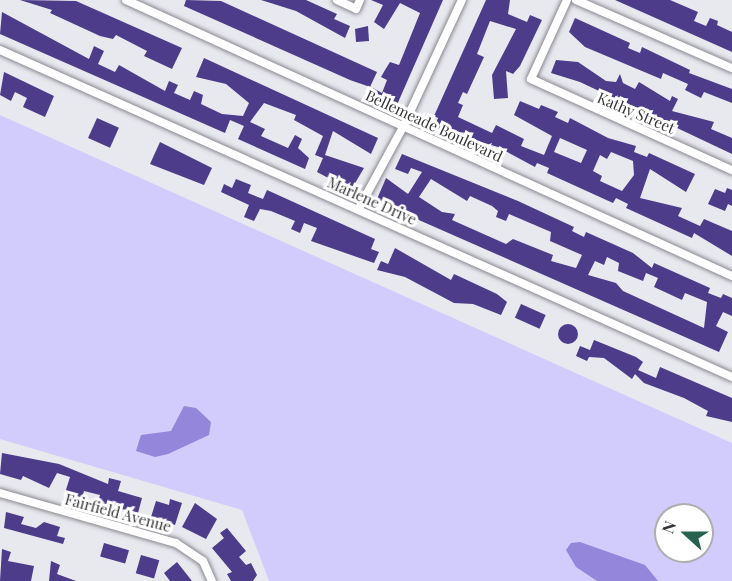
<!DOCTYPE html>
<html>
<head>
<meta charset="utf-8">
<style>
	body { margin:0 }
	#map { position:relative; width:732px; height:581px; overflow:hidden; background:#e8e8ef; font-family:"Playfair Display",serif }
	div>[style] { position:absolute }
	.green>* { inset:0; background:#d1ccfc }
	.water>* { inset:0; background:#9386db }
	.building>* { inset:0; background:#4c3c8a; transform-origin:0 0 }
	.round { border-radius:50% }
	.roads { filter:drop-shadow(0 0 2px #89888f) drop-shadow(0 0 2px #89888f) }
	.street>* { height:8px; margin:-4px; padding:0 4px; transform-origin:4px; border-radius:4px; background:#fff }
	span { translate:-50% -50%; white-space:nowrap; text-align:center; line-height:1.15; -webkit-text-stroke:6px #fff; paint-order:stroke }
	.street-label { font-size:15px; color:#353538 }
	.north { position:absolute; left:654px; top:503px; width:60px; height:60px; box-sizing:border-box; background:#fff; border:2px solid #aeaeaf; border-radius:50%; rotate:291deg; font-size:16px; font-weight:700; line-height:24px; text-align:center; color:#353538 }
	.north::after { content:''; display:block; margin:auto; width:21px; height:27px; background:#26624e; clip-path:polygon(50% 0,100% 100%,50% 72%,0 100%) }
</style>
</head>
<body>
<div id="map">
	<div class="green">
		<i style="clip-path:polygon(evenodd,0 115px,732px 443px,732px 581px,269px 581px,242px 510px,0 439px,0 115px,666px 515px,702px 515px,702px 551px,666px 551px,666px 515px)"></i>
	</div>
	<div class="water">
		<i style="clip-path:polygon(184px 406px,196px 408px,211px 422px,209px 435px,168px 454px,155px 457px,136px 451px,141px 435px,171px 431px)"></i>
		<i style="clip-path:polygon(580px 542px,645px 565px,658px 581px,597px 581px,576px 567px,566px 550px,571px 543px)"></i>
	</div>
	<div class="building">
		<i style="clip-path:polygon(20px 0,76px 1px,182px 48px,172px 69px,144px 56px,147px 51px,116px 35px,113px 39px,100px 36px,50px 13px,52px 10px)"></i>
		<i style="clip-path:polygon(186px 0,221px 1px,377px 72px,370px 87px,350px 80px,184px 6px)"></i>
		<i style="clip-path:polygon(261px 0,306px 0,337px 14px,334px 19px,350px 26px,345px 38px,296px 11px)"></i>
		<i style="clip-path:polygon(371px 0,443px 0,396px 107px,369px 97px,373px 88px,382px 93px,387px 80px,381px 77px,385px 70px,390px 62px,399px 65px,420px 13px,400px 3px,384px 29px,374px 22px,383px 5px)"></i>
		<i style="clip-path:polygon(evenodd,486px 0,510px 0,508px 14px,527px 22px,530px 15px,542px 20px,520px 66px,513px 74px,506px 71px,508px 98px,494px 99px,492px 75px,516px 29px,490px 21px,477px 54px,484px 57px,467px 94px,463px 92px,458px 103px,463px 105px,458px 117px,492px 133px,496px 125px,524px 139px,521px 146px,544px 155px,552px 136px,514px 115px,520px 101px,539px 109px,541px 105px,558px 112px,555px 117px,568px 123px,570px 118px,608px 138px,636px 146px,634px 152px,647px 157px,649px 153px,695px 174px,686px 192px,650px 169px,640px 198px,682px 208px,678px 216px,700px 226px,704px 219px,732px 231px,732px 256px,694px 233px,692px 238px,626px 208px,628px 204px,616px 198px,613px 203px,547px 173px,549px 168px,537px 163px,535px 167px,498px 147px,434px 128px,438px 118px,434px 116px,486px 0,560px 138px,587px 150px,581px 163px,554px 152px,560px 138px,486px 0,611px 152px,633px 161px,634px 175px,622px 191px,600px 181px,602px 176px,593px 171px,600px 155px,607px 159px,611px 152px)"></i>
		<i style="clip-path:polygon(615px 0,670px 0,698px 12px,694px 21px,706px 26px,710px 18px,718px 21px,717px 25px,732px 32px,732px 52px)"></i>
		<i style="clip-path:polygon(2px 12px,89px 59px,94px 46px,104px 51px,98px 64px,115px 72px,119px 65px,165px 91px,169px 81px,178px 85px,174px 93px,190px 100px,194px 91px,203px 95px,201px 104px,222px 114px,243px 116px,249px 103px,226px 84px,196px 77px,204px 58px,378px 138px,371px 154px,333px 131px,325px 155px,364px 168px,351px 190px,317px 172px,323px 158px,315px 155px,323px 136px,294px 120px,296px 115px,264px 103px,250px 122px,265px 129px,261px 136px,288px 148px,295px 135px,302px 139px,298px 148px,309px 158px,305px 169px,238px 139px,244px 126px,230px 120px,225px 133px,0 34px)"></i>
		<i style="clip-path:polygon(575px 18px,630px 43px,628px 48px,640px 53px,642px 47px,690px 70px,689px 73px,732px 89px,732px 103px,704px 92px,701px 98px,685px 90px,688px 84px,663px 73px,661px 79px,585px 47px,569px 32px)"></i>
		<i style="clip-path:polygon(368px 26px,369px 41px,356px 42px,355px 29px)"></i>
		<i style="clip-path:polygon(556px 60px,578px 62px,606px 81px,616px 82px,620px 74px,623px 83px,635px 89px,639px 82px,670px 101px,672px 96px,678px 99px,672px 111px,714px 122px,711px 129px,732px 138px,732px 154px,580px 82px,551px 73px)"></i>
		<i style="clip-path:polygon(4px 72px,54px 96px,45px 117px,23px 107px,27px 98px,15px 92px,11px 101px,0 95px)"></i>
		<i style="left:97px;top:118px;width:24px;height:22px;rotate:24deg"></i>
		<i style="clip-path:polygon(160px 142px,212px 168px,204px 185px,150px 164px)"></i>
		<i style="clip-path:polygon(evenodd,402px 154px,518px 201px,574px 227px,572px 231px,584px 237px,586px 232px,633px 253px,652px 268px,654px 263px,710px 288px,708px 293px,721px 298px,723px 294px,732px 298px,732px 316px,723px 312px,716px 326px,728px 332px,719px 352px,387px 206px,377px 199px,386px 178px,408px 194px,422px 172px,411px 168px,408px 174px,395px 169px,402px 154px,431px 179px,467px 201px,470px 196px,492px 206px,498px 211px,496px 217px,506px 221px,509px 214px,551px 232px,550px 241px,582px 255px,576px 268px,551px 261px,553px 255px,513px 239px,506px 244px,452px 220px,455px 214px,442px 212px,419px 197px,431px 179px,402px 154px,607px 257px,619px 263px,618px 271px,643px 281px,646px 273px,658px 278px,654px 287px,682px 300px,685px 293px,707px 302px,704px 328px,623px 291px,616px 283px,588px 275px,595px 261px,604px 265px,607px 257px)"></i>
		<i style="clip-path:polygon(236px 179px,251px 185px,248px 193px,263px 199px,267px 190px,375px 239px,371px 249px,379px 252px,374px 263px,311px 241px,317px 228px,304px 223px,300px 233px,291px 229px,295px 221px,271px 211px,260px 209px,254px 221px,244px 217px,249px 205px,221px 192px,224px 184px,232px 188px)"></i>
		<i style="clip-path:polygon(727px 188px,732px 190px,732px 206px,728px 204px,725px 211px,708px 204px,715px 189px,725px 193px)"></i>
		<i style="clip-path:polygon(395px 248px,451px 280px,454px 274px,497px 294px,507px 302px,501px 315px,473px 304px,454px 303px,405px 277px,377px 270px,381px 261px,388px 264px)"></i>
		<i style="left:521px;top:304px;width:27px;height:15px;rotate:24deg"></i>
		<i class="round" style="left:558px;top:324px;width:20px;height:20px"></i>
		<i style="clip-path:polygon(594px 340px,636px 357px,643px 362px,638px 370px,656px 378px,660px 367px,732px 398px,732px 422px,706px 416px,708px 411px,684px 398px,644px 383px,635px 374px,632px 379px,604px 358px,589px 357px,587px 361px,576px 356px,580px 346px,590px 350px)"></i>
		<i style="clip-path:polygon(2px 453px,59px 464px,108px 484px,109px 478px,121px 481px,118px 491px,142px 498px,138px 513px,98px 503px,100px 495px,84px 491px,82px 498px,65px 493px,70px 477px,57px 473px,49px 488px,23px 476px,21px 480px,0 474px)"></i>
		<i style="clip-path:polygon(170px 499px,182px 503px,175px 525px,151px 517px,156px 501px,169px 505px)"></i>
		<i style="clip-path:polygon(195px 503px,217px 519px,206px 539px,182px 527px)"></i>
		<i style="clip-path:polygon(6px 512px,24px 517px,21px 524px,36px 528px,44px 522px,60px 527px,57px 536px,65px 538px,63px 544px,4px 528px)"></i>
		<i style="clip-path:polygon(227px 528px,246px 551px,239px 557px,246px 565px,251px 563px,257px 575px,253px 581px,231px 581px,227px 574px,232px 572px,212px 548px,224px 538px,220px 533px)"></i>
		<i style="left:104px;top:543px;width:26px;height:14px;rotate:16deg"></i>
		<i style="clip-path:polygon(2px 549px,11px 552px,8px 561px,34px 566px,31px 581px,0 581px)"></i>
		<i style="left:141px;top:555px;width:19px;height:19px;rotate:16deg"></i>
		<i style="clip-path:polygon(51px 561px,60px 565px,57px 574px,76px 581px,49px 581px)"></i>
		<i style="clip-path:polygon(177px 562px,192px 581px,170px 581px,164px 573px)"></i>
	</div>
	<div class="roads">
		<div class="street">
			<i style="left:126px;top:0;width:666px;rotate:24.49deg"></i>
			<i style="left:337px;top:0;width:21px;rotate:25deg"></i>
			<i style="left:356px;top:9px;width:10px;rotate:-66deg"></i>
			<i style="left:567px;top:0;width:87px;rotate:114.5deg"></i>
			<i style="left:531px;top:79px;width:221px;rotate:24.4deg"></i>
			<i style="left:576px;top:0;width:170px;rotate:23.6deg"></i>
			<i style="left:0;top:50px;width:802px;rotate:24.07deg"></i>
			<i style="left:358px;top:210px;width:94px;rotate:-61.5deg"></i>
			<i style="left:403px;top:127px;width:140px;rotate:-65.1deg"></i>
			<i style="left:0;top:493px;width:183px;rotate:15.9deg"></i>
			<i style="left:176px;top:543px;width:32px;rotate:34deg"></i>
			<i style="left:203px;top:561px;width:22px;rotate:66deg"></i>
		</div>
	</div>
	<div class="street-label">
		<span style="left:636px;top:113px;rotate:23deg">Kathy Street</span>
		<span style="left:434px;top:126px;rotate:25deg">Bellemeade Boulevard</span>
		<span style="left:372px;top:201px;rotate:24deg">Marlene Drive</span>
		<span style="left:118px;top:513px;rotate:15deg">Fairfield Avenue</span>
	</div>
	<div class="north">N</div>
</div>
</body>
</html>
